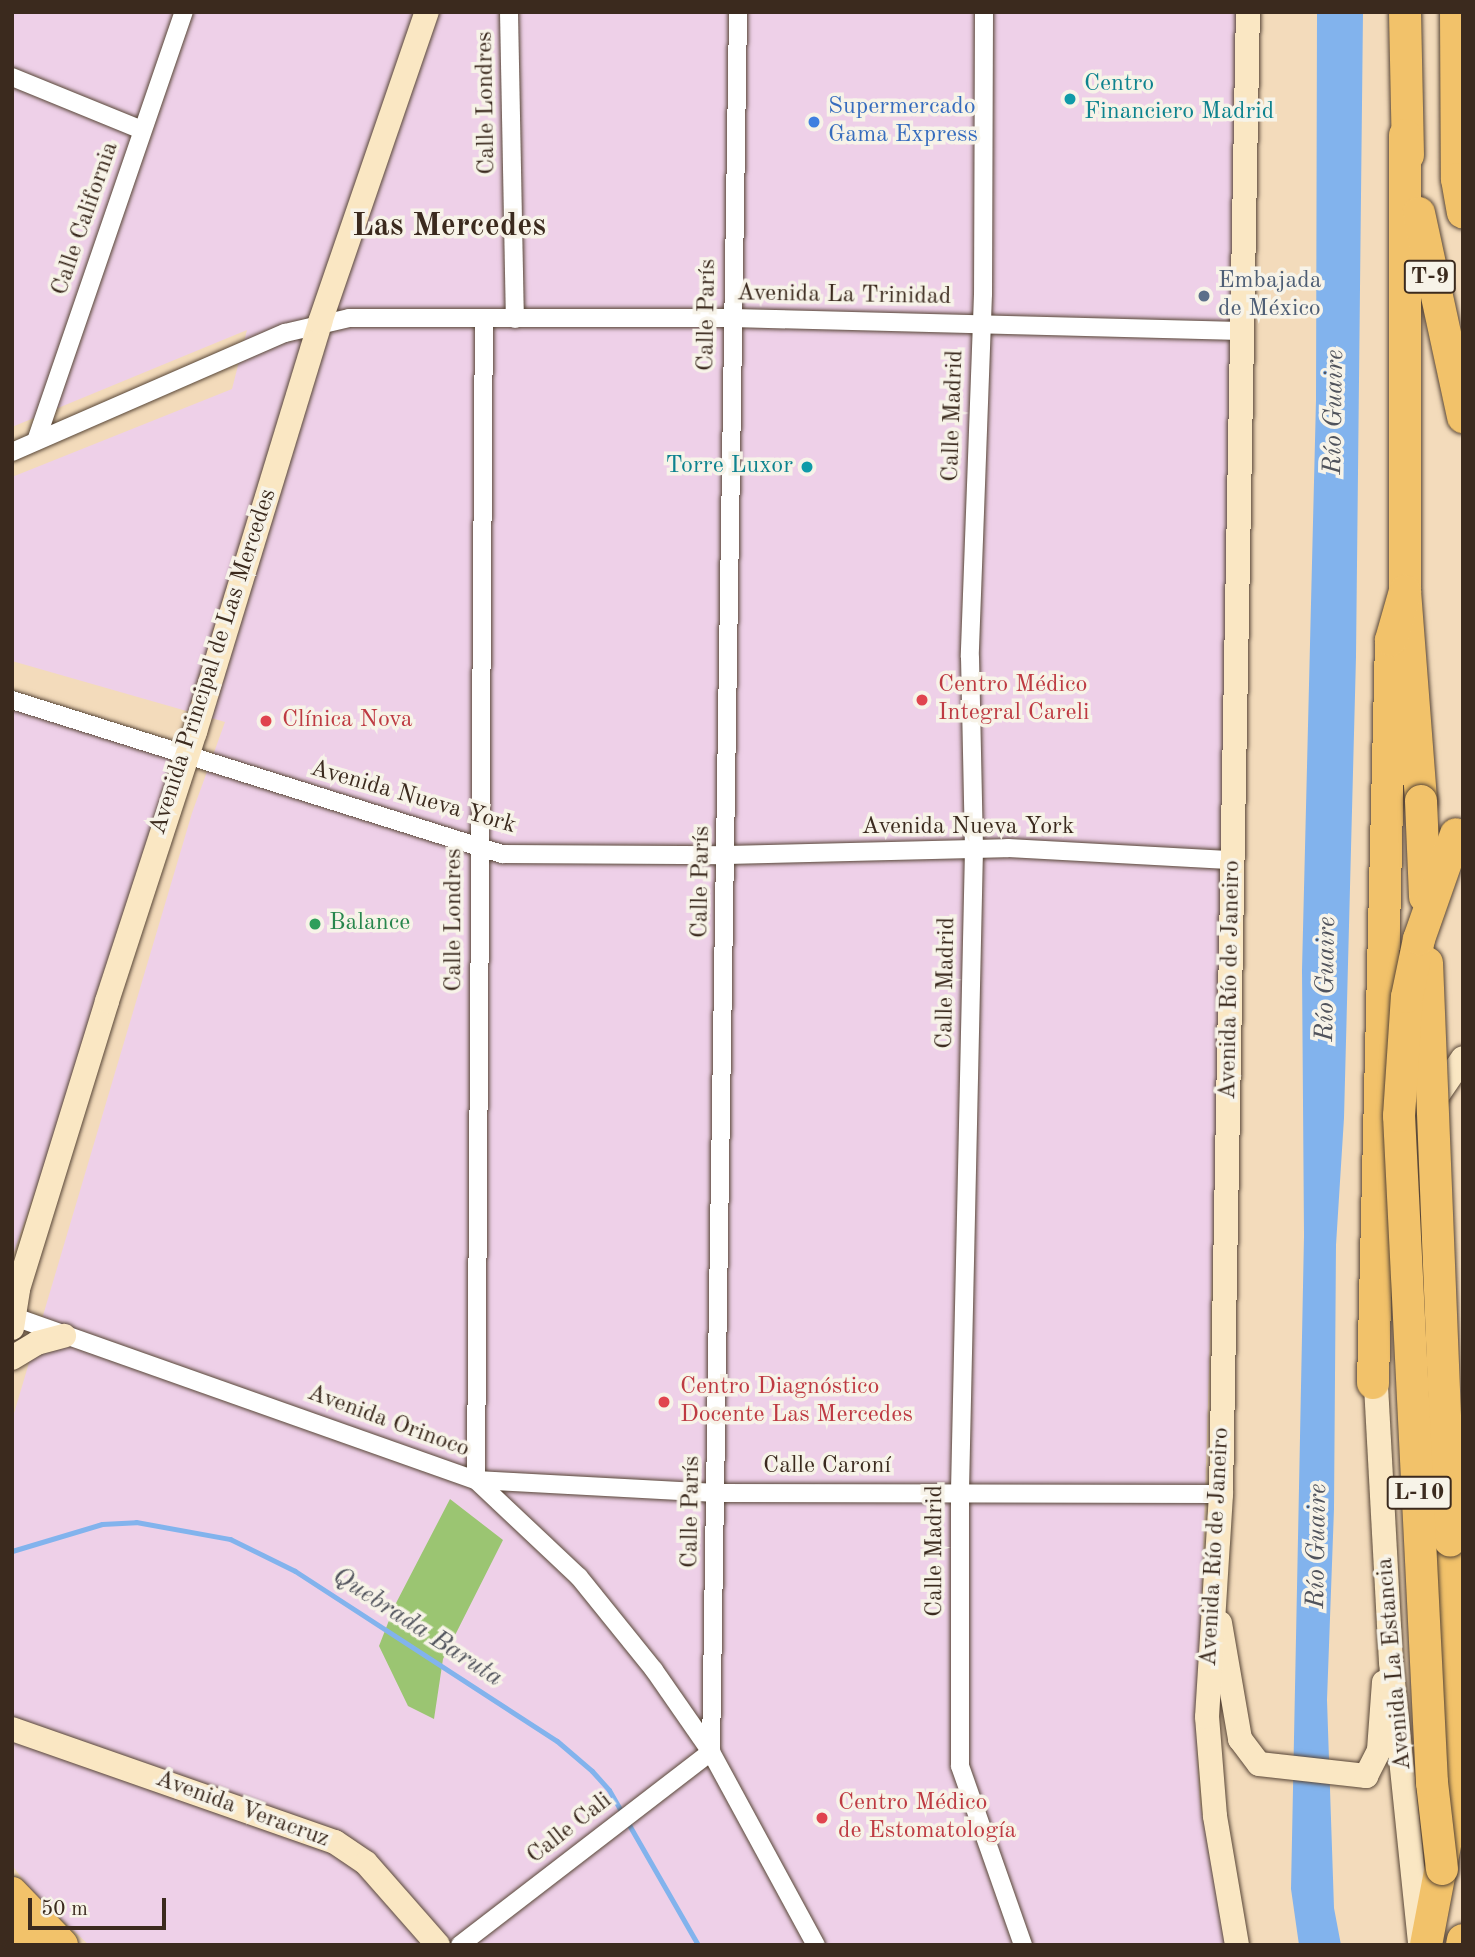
<!DOCTYPE html>
<html>
<head>
<meta charset="utf-8">
<style>
	body { margin:0 }
	#map { position:relative; width:1475px; height:1957px; overflow:hidden; background:#f3dbbb; font-family:"Old Standard TT",serif }
	div>[style] { position:absolute }
	.built>* { inset:0; background:#eed0e8 }
	.green>* { inset:0; background:#9bc572 }
	.water>* { inset:0; background:#82b3ed }
	.stream>* { height:5px; margin:-2.5px; padding:0 2.5px; transform-origin:2.5px; border-radius:2.5px; background:#82b3ed }
	.roads { filter:drop-shadow(0 0 2px #574536) drop-shadow(0 0 2px #574536) }
	.street>* { height:18px; margin:-9px; padding:0 9px; transform-origin:9px; border-radius:9px; background:#fff }
	.secondary>* { height:24px; margin:-12px; padding:0 12px; transform-origin:12px; border-radius:12px; background:#fae7c3 }
	.highway>* { height:32px; margin:-16px; padding:0 16px; transform-origin:16px; border-radius:16px; background:#f2c26a }
	.bridges { filter:drop-shadow(0 0 2px #574536) drop-shadow(0 0 2px #574536) }
	.highway-bridge>* { height:32px; margin:-16px; padding:0 16px; transform-origin:16px; border-radius:16px; background:#f2c26a }
	.dots>* { width:19px; height:19px; translate:-50% -50%; box-sizing:border-box; border:4px solid #f7f3e8; border-radius:50% }
	span { translate:-50% -50%; white-space:nowrap; text-align:center; line-height:1.15; -webkit-text-stroke:7px #f7f3e8; paint-order:stroke }
	.shield-label span { padding:2px 5px; background:#f7f3e8; border:2px solid; border-radius:5px; -webkit-text-stroke-width:0 }
	.shield-label { font-size:23px; color:#3b2a1e; font-weight:700 }
	.culture-label { font-size:24px; color:#0d838f }
	.left { translate:0 -50%; text-align:left }
	.right { translate:-100% -50%; text-align:right }
	.street-label { font-size:24px; color:#3b2a1e }
	.shop-label { font-size:24px; color:#366cbe }
	.service-label { font-size:24px; color:#4e5e75 }
	.health-label { font-size:24px; color:#be3a42 }
	.leisure-label { font-size:24px; color:#27864d }
	.water-label { font-size:26px; color:#50535c; font-style:italic }
	.district-label { font-size:32px; color:#3b2a1e; font-weight:700 }
	.frame { position:absolute; inset:0; border:14px solid #3b2a1e; pointer-events:none }
	.scale { position:absolute; left:28px; top:1898px; width:138px; height:32px; box-sizing:border-box; border:4px solid #3b2a1e; border-top:0; padding-left:9px; font-size:21px; line-height:24px; white-space:nowrap; color:#3b2a1e; -webkit-text-stroke:5px #f7f3e8; paint-order:stroke }
</style>
</head>
<body>
<div id="map">
	<div class="built">
		<i style="clip-path:polygon(12px 12px,1240px 12px,1217px 1121px,1197px 1746px,1200px 1803px,1228px 1945px,89px 1945px,33px 1893px,12px 1865px,12px 1420px,192px 813px,225px 722px,12px 661px,12px 477px,232px 389px,247px 330px,12px 427px)"></i>
		<i style="clip-path:polygon(12px 704px,168px 757px,172px 765px,120px 949px,12px 1258px)"></i>
	</div>
	<div class="green">
		<i style="clip-path:polygon(450px 1499px,503px 1540px,443px 1659px,434px 1719px,408px 1706px,379px 1646px,395px 1605px)"></i>
	</div>
	<div class="water">
		<i style="clip-path:polygon(1317px 12px,1363px 12px,1356px 657px,1344px 1118px,1336px 1245px,1334px 1509px,1327px 1700px,1334px 1908px,1341px 1945px,1299px 1945px,1291px 1889px,1304px 1236px,1302px 970px,1316px 400px)"></i>
	</div>
	<div class="stream">
		<i style="left:12px;top:1551px;width:94px;rotate:-16.7deg"></i>
		<i style="left:102px;top:1524px;width:34px;rotate:-3deg"></i>
		<i style="left:136px;top:1522px;width:96px;rotate:10.3deg"></i>
		<i style="left:230px;top:1539px;width:72px;rotate:26.2deg"></i>
		<i style="left:295px;top:1571px;width:312px;rotate:33deg"></i>
		<i style="left:557px;top:1741px;width:46px;rotate:40.6deg"></i>
		<i style="left:592px;top:1771px;width:25px;rotate:48deg"></i>
		<i style="left:609px;top:1790px;width:179px;rotate:60.1deg"></i>
	</div>
	<div class="roads">
		<div class="street">
			<i style="left:509px;top:12px;width:307px;rotate:88.9deg"></i>
			<i style="left:984px;top:12px;width:282px;rotate:90.2deg"></i>
			<i style="left:983px;top:294px;width:363px;rotate:92.1deg"></i>
			<i style="left:970px;top:657px;width:192px;rotate:88.8deg"></i>
			<i style="left:974px;top:849px;width:641px;rotate:91.25deg"></i>
			<i style="left:960px;top:1490px;width:276px;rotate:90deg"></i>
			<i style="left:960px;top:1766px;width:190px;rotate:70.6deg"></i>
			<i style="left:12px;top:77px;width:140px;rotate:22.2deg"></i>
			<i style="left:36px;top:441px;width:454px;rotate:-71deg"></i>
			<i style="left:12px;top:452px;width:298px;rotate:-23.6deg"></i>
			<i style="left:285px;top:333px;width:66px;rotate:-13.2deg"></i>
			<i style="left:349px;top:318px;width:383px"></i>
			<i style="left:732px;top:318px;width:509px;rotate:1.46deg"></i>
			<i style="left:12px;top:700px;width:514px;rotate:17.45deg"></i>
			<i style="left:502px;top:854px;width:225px;rotate:0.3deg"></i>
			<i style="left:727px;top:855px;width:281px;rotate:-1.4deg"></i>
			<i style="left:1008px;top:848px;width:225px;rotate:3.1deg"></i>
			<i style="left:12px;top:1316px;width:492px;rotate:19.5deg"></i>
			<i style="left:476px;top:1480px;width:141px;rotate:43.3deg"></i>
			<i style="left:579px;top:1577px;width:119px;rotate:51.1deg"></i>
			<i style="left:654px;top:1670px;width:100px;rotate:55.2deg"></i>
			<i style="left:711px;top:1752px;width:220px;rotate:61.5deg"></i>
			<i style="left:476px;top:1480px;width:1161px;rotate:-89.61deg"></i>
			<i style="left:476px;top:1480px;width:241px;rotate:3.1deg"></i>
			<i style="left:717px;top:1493px;width:504px;rotate:0.11deg"></i>
			<i style="left:711px;top:1752px;width:1740px;rotate:-89.11deg"></i>
			<i style="left:460px;top:1945px;width:317px;rotate:-37.6deg"></i>
		</div>
		<div class="secondary">
			<i style="left:1409px;top:1169px;width:59px;rotate:-73.4deg"></i>
			<i style="left:1426px;top:1112px;width:65px;rotate:-55.6deg"></i>
			<i style="left:12px;top:1328px;width:39px;rotate:-81deg"></i>
			<i style="left:18px;top:1289px;width:301px;rotate:-72.8deg"></i>
			<i style="left:107px;top:1001px;width:283px;rotate:-71.9deg"></i>
			<i style="left:195px;top:732px;width:429px;rotate:-73deg"></i>
			<i style="left:320px;top:322px;width:328px;rotate:-71deg"></i>
			<i style="left:12px;top:1358px;width:29px;rotate:-31deg"></i>
			<i style="left:37px;top:1343px;width:28px;rotate:-15deg"></i>
			<i style="left:1375px;top:1367px;width:295px;rotate:86.9deg"></i>
			<i style="left:1391px;top:1662px;width:283px;rotate:84.1deg"></i>
			<i style="left:1220px;top:1623px;width:118px;rotate:80.2deg"></i>
			<i style="left:1240px;top:1739px;width:31px;rotate:53deg"></i>
			<i style="left:1259px;top:1764px;width:108px;rotate:6.4deg"></i>
			<i style="left:1366px;top:1776px;width:29px;rotate:-63deg"></i>
			<i style="left:1379px;top:1750px;width:68px;rotate:-85.8deg"></i>
			<i style="left:12px;top:1729px;width:342px;rotate:19.3deg"></i>
			<i style="left:335px;top:1842px;width:37px;rotate:34deg"></i>
			<i style="left:366px;top:1863px;width:109px;rotate:48.7deg"></i>
			<i style="left:1237px;top:1945px;width:131px;rotate:-99.7deg"></i>
			<i style="left:1215px;top:1816px;width:99px;rotate:-94.6deg"></i>
			<i style="left:1207px;top:1717px;width:223px;rotate:-86.4deg"></i>
			<i style="left:1221px;top:1494px;width:1482px;rotate:-88.96deg"></i>
		</div>
		<div class="highway">
			<i style="left:1405px;top:12px;width:143px;rotate:88.8deg"></i>
			<i style="left:1456px;top:12px;width:167px;rotate:89.7deg"></i>
			<i style="left:1457px;top:179px;width:34px;rotate:80deg"></i>
			<i style="left:1405px;top:135px;width:456px;rotate:90deg"></i>
			<i style="left:1405px;top:591px;width:211px;rotate:85.6deg"></i>
			<i style="left:1419px;top:213px;width:209px;rotate:77.8deg"></i>
			<i style="left:1373px;top:1383px;width:743px;rotate:-88.61deg"></i>
			<i style="left:1391px;top:640px;width:51px;rotate:-74.1deg"></i>
			<i style="left:12px;top:1893px;width:72px;rotate:46.1deg"></i>
			<i style="left:12px;top:1933px;width:16px;rotate:47deg"></i>
			<i style="left:1426px;top:1945px;width:165px;rotate:-79.2deg"></i>
			<i style="left:1457px;top:1783px;width:242px;rotate:-91.7deg"></i>
			<i style="left:1462px;top:1945px;width:5px;rotate:-79deg"></i>
		</div>
	</div>
	<div class="bridges">
		<div class="highway-bridge">
			<i style="left:1421px;top:801px;width:96px;rotate:87.6deg"></i>
			<i style="left:1427px;top:963px;width:578px;rotate:87.72deg"></i>
			<i style="left:1442px;top:1869px;width:87px;rotate:-96.6deg"></i>
			<i style="left:1432px;top:1783px;width:668px;rotate:-92.83deg"></i>
			<i style="left:1399px;top:1116px;width:119px;rotate:-86.2deg"></i>
			<i style="left:1407px;top:997px;width:59px;rotate:-78.3deg"></i>
			<i style="left:1419px;top:939px;width:111px;rotate:-70.6deg"></i>
		</div>
	</div>
	<div class="dots">
		<i style="left:1070px;top:99px;background:#0f9aa8"></i>
		<i style="left:814px;top:122px;background:#3f7fe0"></i>
		<i style="left:1204px;top:296px;background:#5c6f8a"></i>
		<i style="left:807px;top:467px;background:#0f9aa8"></i>
		<i style="left:922px;top:700px;background:#e0444e"></i>
		<i style="left:266px;top:721px;background:#e0444e"></i>
		<i style="left:315px;top:924px;background:#2e9e5b"></i>
		<i style="left:664px;top:1402px;background:#e0444e"></i>
		<i style="left:822px;top:1818px;background:#e0444e"></i>
	</div>
	<div class="shield-label">
		<span style="left:1430px;top:277px">T-9</span>
		<span style="left:1419px;top:1493px">L-10</span>
	</div>
	<div class="culture-label">
		<span class="left" style="left:1084px;top:99px">Centro<br>Financiero Madrid</span>
		<span class="right" style="left:793px;top:467px">Torre Luxor</span>
	</div>
	<div class="street-label">
		<span style="left:487px;top:103px;rotate:-91deg">Calle Londres</span>
		<span style="left:86px;top:219px;rotate:-71deg">Calle California</span>
		<span style="left:844px;top:296px;rotate:1deg">Avenida La Trinidad</span>
		<span style="left:708px;top:315px;rotate:-89deg">Calle París</span>
		<span style="left:954px;top:416px;rotate:-88deg">Calle Madrid</span>
		<span style="left:214px;top:662px;rotate:-72deg">Avenida Principal de Las Mercedes</span>
		<span style="left:413px;top:798px;rotate:16deg">Avenida Nueva York</span>
		<span style="left:968px;top:828px">Avenida Nueva York</span>
		<span style="left:702px;top:882px;rotate:-89deg">Calle París</span>
		<span style="left:455px;top:920px;rotate:-90deg">Calle Londres</span>
		<span style="left:1231px;top:980px;rotate:-89deg">Avenida Río de Janeiro</span>
		<span style="left:947px;top:983px;rotate:-89deg">Calle Madrid</span>
		<span style="left:388px;top:1422px;rotate:20deg">Avenida Orinoco</span>
		<span style="left:827px;top:1467px">Calle Caroní</span>
		<span style="left:692px;top:1512px;rotate:-89deg">Calle París</span>
		<span style="left:1216px;top:1547px;rotate:-87deg">Avenida Río de Janeiro</span>
		<span style="left:936px;top:1551px;rotate:-90deg">Calle Madrid</span>
		<span style="left:1395px;top:1664px;rotate:-95deg">Avenida La Estancia</span>
		<span style="left:242px;top:1810px;rotate:20deg">Avenida Veracruz</span>
		<span style="left:570px;top:1829px;rotate:-38deg">Calle Cali</span>
	</div>
	<div class="shop-label">
		<span class="left" style="left:828px;top:122px">Supermercado<br>Gama Express</span>
	</div>
	<div class="service-label">
		<span class="left" style="left:1218px;top:296px">Embajada<br>de México</span>
	</div>
	<div class="health-label">
		<span class="left" style="left:938px;top:700px">Centro Médico<br>Integral Careli</span>
		<span class="left" style="left:282px;top:721px">Clínica Nova</span>
		<span class="left" style="left:680px;top:1402px">Centro Diagnóstico<br>Docente Las Mercedes</span>
		<span class="left" style="left:838px;top:1818px">Centro Médico<br>de Estomatología</span>
	</div>
	<div class="leisure-label">
		<span class="left" style="left:329px;top:924px">Balance</span>
	</div>
	<div class="water-label">
		<span style="left:1335px;top:412px;rotate:-89deg">Río Guaire</span>
		<span style="left:1327px;top:979px;rotate:-89deg">Río Guaire</span>
		<span style="left:1318px;top:1546px;rotate:-89deg">Río Guaire</span>
		<span style="left:417px;top:1628px;rotate:33deg">Quebrada Baruta</span>
	</div>
	<div class="district-label">
		<span style="left:449px;top:227px">Las Mercedes</span>
	</div>
	<div class="frame"></div>
	<div class="scale">50 m</div>
</div>
</body>
</html>
